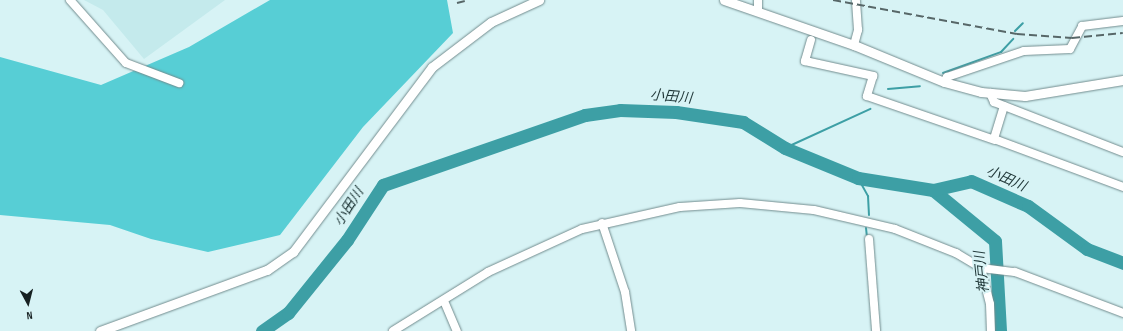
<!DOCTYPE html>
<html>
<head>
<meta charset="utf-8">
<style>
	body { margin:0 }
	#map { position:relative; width:1123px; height:331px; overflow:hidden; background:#d7f3f5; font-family:"Sofia Sans Condensed","Noto Sans JP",sans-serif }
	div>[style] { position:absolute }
	.built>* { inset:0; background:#c4eaec }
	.green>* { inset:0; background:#57ced5 }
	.stream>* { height:2px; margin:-1px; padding:0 1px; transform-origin:1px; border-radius:1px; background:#3d9fa5 }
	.river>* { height:13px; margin:-6.5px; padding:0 6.5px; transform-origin:6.5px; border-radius:6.5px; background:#3d9fa5 }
	.roads { filter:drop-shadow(0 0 1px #728c8e) drop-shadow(0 0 1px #728c8e) }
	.minor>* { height:8px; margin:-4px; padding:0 4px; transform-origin:4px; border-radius:4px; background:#fff }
	.tertiary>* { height:9px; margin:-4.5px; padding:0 4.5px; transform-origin:4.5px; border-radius:4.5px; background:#fff }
	.rail>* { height:2px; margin-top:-1px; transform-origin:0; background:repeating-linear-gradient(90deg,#576768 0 8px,transparent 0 12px) }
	span { translate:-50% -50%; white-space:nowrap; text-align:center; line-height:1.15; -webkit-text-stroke:3.5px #d7f3f5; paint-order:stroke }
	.water-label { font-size:14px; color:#1f3637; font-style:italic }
	.north { position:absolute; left:8px; top:283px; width:40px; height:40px; -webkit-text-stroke:3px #d7f3f5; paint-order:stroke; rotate:173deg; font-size:11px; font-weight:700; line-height:16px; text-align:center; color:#172122 }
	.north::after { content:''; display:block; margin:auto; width:14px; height:18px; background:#172122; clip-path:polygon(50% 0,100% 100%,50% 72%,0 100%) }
</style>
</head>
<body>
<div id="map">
	<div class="built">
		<i style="clip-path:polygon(84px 0,225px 0,144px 59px,103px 10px)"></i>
	</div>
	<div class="green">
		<i style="clip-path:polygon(270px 0,447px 0,453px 33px,363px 127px,280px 235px,208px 252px,151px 239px,110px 225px,0 215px,0 57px,101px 85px,189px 47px)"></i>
	</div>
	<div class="stream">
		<i style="left:1015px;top:31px;width:11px;rotate:-45deg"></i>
		<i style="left:943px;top:73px;width:62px;rotate:-19.9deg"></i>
		<i style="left:1001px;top:52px;width:18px;rotate:-47deg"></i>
		<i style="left:888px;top:89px;width:32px;rotate:-5deg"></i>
		<i style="left:785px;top:148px;width:94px;rotate:-24.6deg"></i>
		<i style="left:858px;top:178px;width:21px;rotate:61deg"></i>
		<i style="left:868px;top:196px;width:19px;rotate:87deg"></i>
		<i style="left:866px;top:228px;width:10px;rotate:84deg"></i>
	</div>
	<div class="river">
		<i style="left:933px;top:190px;width:80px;rotate:39.4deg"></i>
		<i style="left:995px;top:241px;width:90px;rotate:86.8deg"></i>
		<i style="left:262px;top:331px;width:32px;rotate:-35deg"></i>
		<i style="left:288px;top:313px;width:94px;rotate:-51.1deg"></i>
		<i style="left:347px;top:240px;width:66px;rotate:-56.8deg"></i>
		<i style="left:383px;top:185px;width:214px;rotate:-19.1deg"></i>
		<i style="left:585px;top:115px;width:35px;rotate:-8deg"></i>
		<i style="left:620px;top:110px;width:56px;rotate:2deg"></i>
		<i style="left:676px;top:112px;width:68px;rotate:8.5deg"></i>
		<i style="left:743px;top:122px;width:49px;rotate:31.8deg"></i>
		<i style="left:785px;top:148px;width:79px;rotate:22.3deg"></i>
		<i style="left:858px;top:178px;width:76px;rotate:9.1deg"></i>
		<i style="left:933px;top:190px;width:39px;rotate:-13deg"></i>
		<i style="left:971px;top:181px;width:62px;rotate:23.7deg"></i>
		<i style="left:1028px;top:206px;width:73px;rotate:36.1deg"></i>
		<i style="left:1087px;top:249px;width:39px;rotate:21deg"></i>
	</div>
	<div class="roads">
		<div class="minor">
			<i style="left:70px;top:0;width:84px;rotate:48.4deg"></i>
			<i style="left:126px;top:63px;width:57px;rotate:20.7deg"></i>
			<i style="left:758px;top:11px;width:11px;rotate:-90deg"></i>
			<i style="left:811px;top:40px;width:22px;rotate:106deg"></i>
			<i style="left:805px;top:61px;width:70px;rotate:12.4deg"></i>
			<i style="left:873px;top:76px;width:21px;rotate:107deg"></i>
			<i style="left:867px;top:96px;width:135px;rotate:19deg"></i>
			<i style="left:854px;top:45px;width:16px;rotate:-75deg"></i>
			<i style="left:858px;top:30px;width:30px;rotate:-94deg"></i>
			<i style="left:944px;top:82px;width:6px;rotate:-59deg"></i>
			<i style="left:947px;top:77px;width:81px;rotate:-18.7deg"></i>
			<i style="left:1024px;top:51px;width:46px;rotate:-2.5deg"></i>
			<i style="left:1070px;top:49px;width:26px;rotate:-62deg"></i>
			<i style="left:1082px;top:26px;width:41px;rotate:-7deg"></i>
			<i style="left:990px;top:93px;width:10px;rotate:66deg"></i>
			<i style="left:994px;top:102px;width:138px;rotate:21.2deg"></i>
			<i style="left:1004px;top:106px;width:34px;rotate:107deg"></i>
			<i style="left:994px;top:139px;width:138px;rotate:20.4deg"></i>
			<i style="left:602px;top:223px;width:73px;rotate:71.6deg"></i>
			<i style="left:625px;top:292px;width:39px;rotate:81deg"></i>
			<i style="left:869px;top:239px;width:92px;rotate:85.6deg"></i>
			<i style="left:981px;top:268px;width:37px;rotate:76deg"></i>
			<i style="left:990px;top:304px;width:27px;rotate:88deg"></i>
			<i style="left:444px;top:301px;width:33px;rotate:67deg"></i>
			<i style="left:393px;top:331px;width:112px;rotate:-31.8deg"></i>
			<i style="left:488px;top:272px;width:103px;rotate:-24.6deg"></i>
			<i style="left:582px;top:229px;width:100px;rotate:-12.7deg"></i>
			<i style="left:680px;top:207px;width:60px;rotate:-3.8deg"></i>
			<i style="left:740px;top:203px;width:74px;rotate:5.4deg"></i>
			<i style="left:814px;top:210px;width:83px;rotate:13.2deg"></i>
			<i style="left:895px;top:229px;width:66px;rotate:21.5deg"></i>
			<i style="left:956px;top:253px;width:29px;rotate:31deg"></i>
			<i style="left:981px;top:268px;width:34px;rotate:7deg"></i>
			<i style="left:1015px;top:272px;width:116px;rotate:20.8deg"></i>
		</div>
		<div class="tertiary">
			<i style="left:724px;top:0;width:138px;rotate:19.1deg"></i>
			<i style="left:854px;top:45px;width:97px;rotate:22.3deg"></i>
			<i style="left:944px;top:82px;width:38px;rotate:15deg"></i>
			<i style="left:981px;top:92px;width:44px;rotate:5.2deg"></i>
			<i style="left:1025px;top:96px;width:99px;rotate:-9.3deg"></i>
			<i style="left:100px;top:331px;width:178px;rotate:-20.1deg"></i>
			<i style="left:267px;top:270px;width:32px;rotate:-35deg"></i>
			<i style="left:293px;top:252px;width:231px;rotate:-53.1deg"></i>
			<i style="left:432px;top:67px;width:74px;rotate:-37.3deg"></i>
			<i style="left:491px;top:22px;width:53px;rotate:-24.6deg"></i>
		</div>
	</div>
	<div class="rail">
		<i style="left:833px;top:0;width:187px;rotate:10.5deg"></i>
		<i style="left:1017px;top:34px;width:55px;rotate:4.2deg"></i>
		<i style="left:1072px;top:38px;width:51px;rotate:-5.6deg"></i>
		<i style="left:457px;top:3px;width:12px;rotate:-14deg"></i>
	</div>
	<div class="water-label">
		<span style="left:671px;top:97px;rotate:5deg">小田川</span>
		<span style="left:1006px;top:179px;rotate:24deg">小田川</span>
		<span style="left:349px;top:207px;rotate:-57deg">小田川</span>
		<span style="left:982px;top:272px;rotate:-96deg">神戸川</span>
	</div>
	<div class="north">N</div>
</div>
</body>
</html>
